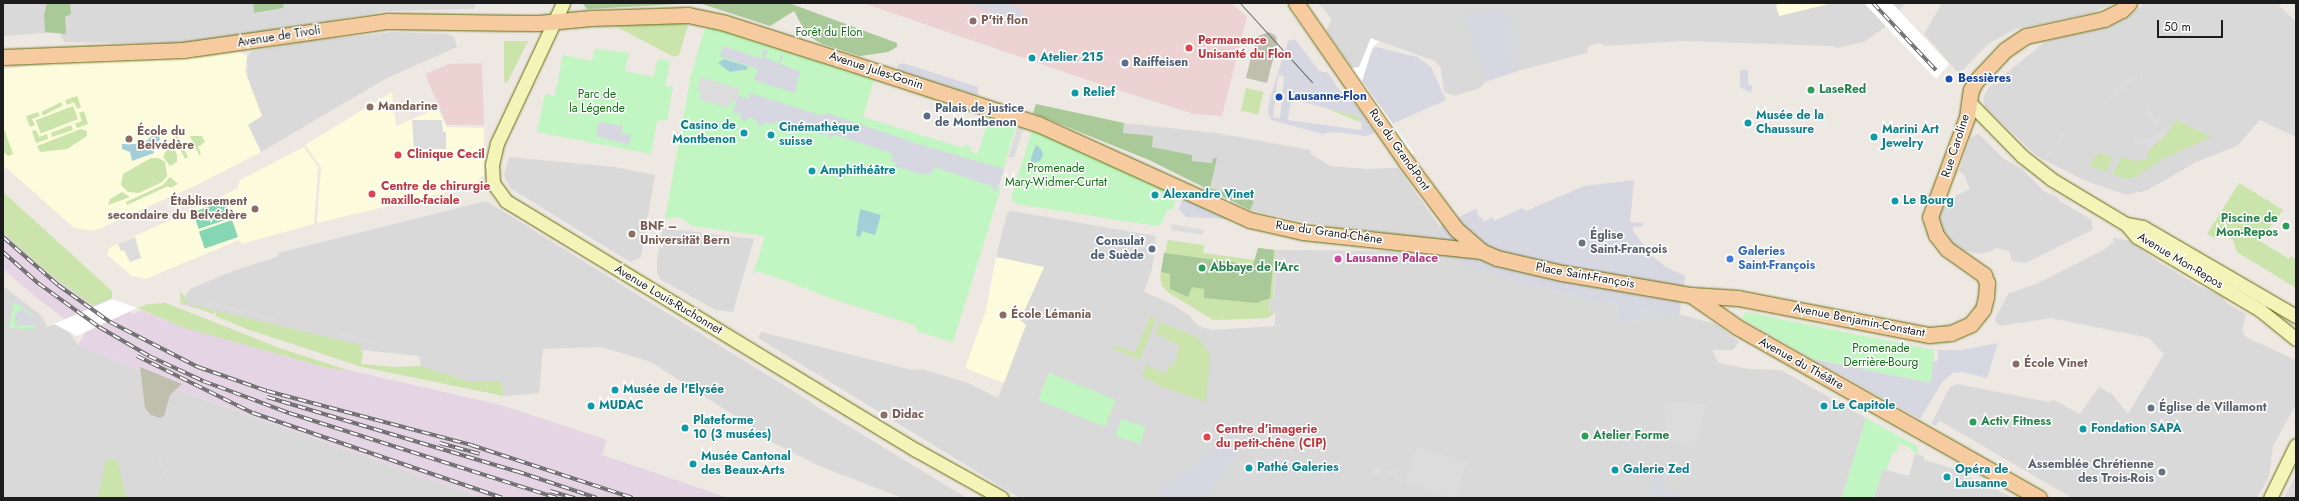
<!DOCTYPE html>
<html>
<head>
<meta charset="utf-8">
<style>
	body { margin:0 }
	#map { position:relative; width:2299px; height:501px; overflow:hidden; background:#ede8e2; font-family:Jost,sans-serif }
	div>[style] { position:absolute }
	.residential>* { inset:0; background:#dad9d9 }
	.commercial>* { inset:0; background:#edd2d2 }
	.industrial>* { inset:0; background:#e5d4e3 }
	.education>* { inset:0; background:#fcfbdb }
	.construction>* { inset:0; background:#c0bfae }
	.grass>* { inset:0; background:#cae4ab; transform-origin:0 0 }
	.forest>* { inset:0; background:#aac999 }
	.park>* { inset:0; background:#c1f5c2; transform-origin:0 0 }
	.pitch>* { inset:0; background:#85d7b3; transform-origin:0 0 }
	.parking>* { inset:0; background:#dcdcdc; transform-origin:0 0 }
	.round { border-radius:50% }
	.plaza>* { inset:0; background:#d7d7e2 }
	.water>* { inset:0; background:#a5cfd8 }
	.pier>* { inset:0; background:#fff }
	.roads { filter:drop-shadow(0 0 1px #656a0c) drop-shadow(0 0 1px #656a0c) }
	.secondary>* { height:13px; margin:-6.5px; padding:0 6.5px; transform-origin:6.5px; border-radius:6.5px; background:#f4f4b8 }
	.primary>* { height:15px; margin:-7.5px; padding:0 7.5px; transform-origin:7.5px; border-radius:7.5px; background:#f5cb9f }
	.tram>* { height:1px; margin:-0.5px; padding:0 0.5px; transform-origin:0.5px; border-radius:0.5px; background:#6a6a6a }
	.rail>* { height:4px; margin-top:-2px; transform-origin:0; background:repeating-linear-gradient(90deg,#fff 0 8px,#6a6a6a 0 16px); box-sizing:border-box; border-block:1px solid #6a6a6a }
	.dots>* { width:11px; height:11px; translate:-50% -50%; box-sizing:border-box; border:2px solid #fff; border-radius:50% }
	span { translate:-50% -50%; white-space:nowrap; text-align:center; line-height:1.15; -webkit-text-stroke:3px #fff; paint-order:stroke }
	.education-label { font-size:12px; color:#785e54; font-weight:700 }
	.left { translate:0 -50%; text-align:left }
	.right { translate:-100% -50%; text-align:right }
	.park-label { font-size:12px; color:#127115 }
	.street-label { font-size:12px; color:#1c1c1c }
	.health-label { font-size:12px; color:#be3a42; font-weight:700 }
	.culture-label { font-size:12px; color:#0d838f; font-weight:700 }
	.service-label { font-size:12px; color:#4e5e75; font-weight:700 }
	.transit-label { font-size:12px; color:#164399; font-weight:700 }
	.leisure-label { font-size:12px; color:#27864d; font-weight:700 }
	.worship-label { font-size:12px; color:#5b616d; font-weight:700 }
	.shop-label { font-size:12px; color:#366cbe; font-weight:700 }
	.hotel-label { font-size:12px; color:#b23c85; font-weight:700 }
	.frame { position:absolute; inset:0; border:4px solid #1c1c1c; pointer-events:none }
	.scale { position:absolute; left:2157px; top:20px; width:66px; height:18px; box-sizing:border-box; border:2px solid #1c1c1c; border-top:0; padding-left:5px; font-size:12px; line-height:14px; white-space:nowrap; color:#1c1c1c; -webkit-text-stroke:3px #fff; paint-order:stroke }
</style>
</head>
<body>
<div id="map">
	<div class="residential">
		<i style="clip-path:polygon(3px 3px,253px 3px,254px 13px,283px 8px,284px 3px,476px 3px,474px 9px,387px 11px,191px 44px,64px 42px,60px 32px,3px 36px)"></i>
		<i style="clip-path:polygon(1318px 3px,1906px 3px,1885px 27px,1864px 42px,1837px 48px,1832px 46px,1681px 41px,1606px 46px,1599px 43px,1589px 46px,1587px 53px,1517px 71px,1485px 82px,1480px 88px,1455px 96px,1444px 92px,1441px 68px,1435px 61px,1371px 38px,1359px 68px,1352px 68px,1326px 31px,1332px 19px)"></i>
		<i style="clip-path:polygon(1942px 3px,2115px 3px,2091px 13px,2015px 29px,1987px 45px,1959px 74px,1924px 34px)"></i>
		<i style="clip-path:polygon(2144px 3px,2277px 3px,2296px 22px,2296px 137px,2260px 120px,2237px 146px,2196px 162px,2148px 190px,2127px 195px,2083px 180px,2037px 156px,1985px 107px,1983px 98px,1989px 87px,2046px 41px,2109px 27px,2133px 14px)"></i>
		<i style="clip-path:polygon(394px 32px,448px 34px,454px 37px,457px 47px,385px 79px,261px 152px,248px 125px,247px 56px,253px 51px,308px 41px)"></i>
		<i style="clip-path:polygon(1124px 123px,1216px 133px,1311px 150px,1310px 153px,1330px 166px,1366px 169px,1398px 168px,1440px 227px,1440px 237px,1437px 240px,1404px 236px,1300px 221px,1250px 210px,1253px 200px,1210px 188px,1216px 158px,1213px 163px,1191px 161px,1192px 155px,1151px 147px,1153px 137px,1123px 133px)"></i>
		<i style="clip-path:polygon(1978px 133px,2004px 159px,2022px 169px,2045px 192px,2059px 198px,2058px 200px,2092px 220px,2092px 230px,2026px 263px,2012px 261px,2009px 251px,1996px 248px,1989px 252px,1978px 254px,1957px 248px,1945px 238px,1938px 221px,1939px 212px,1947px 200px,1970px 189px,1964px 175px,1959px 171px,1970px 139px)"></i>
		<i style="clip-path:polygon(509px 157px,615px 167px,655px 175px,641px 257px,630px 262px,510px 188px,504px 175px)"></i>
		<i style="clip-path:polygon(486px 201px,811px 402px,817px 407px,967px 498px,902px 498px,817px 465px,752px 432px,754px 428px,651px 362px,601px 347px,543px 349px,539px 393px,504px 396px,501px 381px,467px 381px,421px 367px,419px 356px,361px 350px,179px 304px,190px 289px,233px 271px,277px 257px,278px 253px)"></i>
		<i style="clip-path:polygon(1011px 211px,1156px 236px,1152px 269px,1144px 292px,1170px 303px,1190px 316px,1198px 326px,1212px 330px,1275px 326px,1275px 312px,1269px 312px,1270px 298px,1274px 298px,1276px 250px,1404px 251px,1455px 257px,1459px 262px,1506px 276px,1519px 283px,1619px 305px,1616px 322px,1639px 320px,1641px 310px,1679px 316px,1679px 314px,1716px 324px,1739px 342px,1733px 350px,1712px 350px,1719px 363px,1749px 369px,1781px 370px,1866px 418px,1842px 498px,1020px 498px,758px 338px,761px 332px,912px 370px,922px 369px,968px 383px,998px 398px,1026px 325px,1020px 320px,1044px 267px,996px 257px,1007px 213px)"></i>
		<i style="clip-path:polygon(663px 228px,754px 239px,733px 312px,716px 310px,661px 280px,657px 273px,657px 259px)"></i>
		<i style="clip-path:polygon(2114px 238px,2130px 241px,2160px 263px,2199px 286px,2223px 297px,2225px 302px,2246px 314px,2242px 331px,2246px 337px,2296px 360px,2296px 405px,2273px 446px,2269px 476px,2257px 498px,2072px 498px,1940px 421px,1935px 426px,1931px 424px,1950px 387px,1957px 384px,2048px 402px,2054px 400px,2080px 414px,2099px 387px,2112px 394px,2128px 414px,2164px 354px,2149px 338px,2051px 318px,2001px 326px,1996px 323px,1995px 318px,2008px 294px,2038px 283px,2103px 250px,2114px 242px)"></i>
		<i style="clip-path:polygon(3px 286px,42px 316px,47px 327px,62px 322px,78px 345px,138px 370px,150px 390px,180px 391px,483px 498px,3px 498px)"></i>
		<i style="clip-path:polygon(1915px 454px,1924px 456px,1924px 460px,1969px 473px,1968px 476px,2014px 498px,1874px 498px,1883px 469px,1909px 476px)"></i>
		<i style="clip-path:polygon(2296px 475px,2296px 498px,2284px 498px)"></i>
	</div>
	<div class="commercial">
		<i style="clip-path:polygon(863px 3px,1231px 3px,1247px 17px,1222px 116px,1194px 114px,1108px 87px)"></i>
		<i style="clip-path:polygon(482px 63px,484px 125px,447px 125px,425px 74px,449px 64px)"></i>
	</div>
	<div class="industrial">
		<i style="clip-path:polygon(3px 232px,52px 276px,93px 306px,112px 298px,133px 314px,141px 310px,182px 327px,327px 368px,348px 370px,501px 405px,607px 440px,602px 455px,729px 498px,483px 498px,181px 391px,151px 390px,138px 370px,78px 345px,85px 334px,37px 298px,3px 269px)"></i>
	</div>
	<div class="education">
		<i style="clip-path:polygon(1779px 3px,1828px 3px,1829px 4px,1779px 16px,1776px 6px)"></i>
		<i style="clip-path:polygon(240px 52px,247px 56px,245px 71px,262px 116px,248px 125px,261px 152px,201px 183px,99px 229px,90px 231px,73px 227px,3px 165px,3px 69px,58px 63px,199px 58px)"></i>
		<i style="clip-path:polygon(392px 92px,396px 126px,438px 108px,446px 127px,484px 128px,484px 174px,474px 185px,468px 187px,317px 223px,321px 167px,305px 145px)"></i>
		<i style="clip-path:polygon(304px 147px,318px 167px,314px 224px,241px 244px,239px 240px,146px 279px,132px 276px,107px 255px,109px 248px,237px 189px,240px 180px)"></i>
		<i style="clip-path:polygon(996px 257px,1044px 267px,1020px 320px,1026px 325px,1004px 383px,967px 369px,966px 365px,986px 310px)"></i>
	</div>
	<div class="construction">
		<i style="clip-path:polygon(1269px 32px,1276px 36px,1277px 44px,1267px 83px,1246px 78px,1256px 37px)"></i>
		<i style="clip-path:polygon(140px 367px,182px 384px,170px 395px,164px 416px,160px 418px,151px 415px,145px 408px)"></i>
	</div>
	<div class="grass">
		<i style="clip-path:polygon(683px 22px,688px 25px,679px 55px,674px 57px,615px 26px)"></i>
		<i style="clip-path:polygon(504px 41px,528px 41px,507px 83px,504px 82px)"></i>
		<i style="left:1246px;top:88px;width:18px;height:23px;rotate:13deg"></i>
		<i style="clip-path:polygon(77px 96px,81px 107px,77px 109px,74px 102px,67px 105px,65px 100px)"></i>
		<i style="left:61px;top:102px;width:4px;height:22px;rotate:63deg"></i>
		<i style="left:73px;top:106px;width:14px;height:40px;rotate:69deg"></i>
		<i style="clip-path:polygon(1326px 108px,1357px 116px,1362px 123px)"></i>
		<i style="clip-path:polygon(84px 111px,88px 124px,77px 128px,75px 124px,82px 121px,79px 113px)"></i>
		<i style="clip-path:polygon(38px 112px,40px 116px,32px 119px,35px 125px,30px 127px,26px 116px)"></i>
		<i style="clip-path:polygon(2176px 120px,2211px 137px,2165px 158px,2135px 177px,2125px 179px,2112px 174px,2122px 157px,2138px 162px,2139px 159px,2147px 160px,2148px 151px,2167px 134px)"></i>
		<i style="clip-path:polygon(71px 125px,73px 130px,52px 137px,51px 133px)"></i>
		<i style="clip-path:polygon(3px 126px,13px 154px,8px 156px,3px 152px)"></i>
		<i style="clip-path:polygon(81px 129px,87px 131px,87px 136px,67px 149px,40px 152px,37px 146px)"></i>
		<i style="clip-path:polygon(36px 130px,39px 137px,47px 134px,48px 139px,36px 143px,32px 131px)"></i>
		<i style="clip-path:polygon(177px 133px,188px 157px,185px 159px,174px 137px)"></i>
		<i style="clip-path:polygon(190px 136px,202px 136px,205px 142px,198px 147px,201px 154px,199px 155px)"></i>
		<i style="clip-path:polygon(168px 147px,174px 148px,177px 155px,177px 162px,170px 166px,163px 157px)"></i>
		<i style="clip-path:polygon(2099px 152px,2113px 157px,2106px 172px,2089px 165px)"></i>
		<i style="clip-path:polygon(151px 158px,158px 158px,165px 162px,167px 176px,162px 182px,139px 193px,128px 192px,121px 185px,123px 174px)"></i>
		<i style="clip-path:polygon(170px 177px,178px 184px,170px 188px,168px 186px,127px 205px,126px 202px,163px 185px)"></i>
		<i style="clip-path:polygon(2239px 183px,2283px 210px,2260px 241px,2289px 259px,2291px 256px,2296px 259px,2296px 288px,2237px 252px,2233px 240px,2220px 233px,2216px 239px,2207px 234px)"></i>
		<i style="clip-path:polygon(3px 192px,112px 291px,112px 298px,93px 306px,52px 276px,12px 241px,3px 232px)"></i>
		<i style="clip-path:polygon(122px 192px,130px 197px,108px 205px,110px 199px)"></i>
		<i style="clip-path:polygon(1168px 240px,1204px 245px,1203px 253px,1255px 260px,1258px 248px,1276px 250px,1273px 298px,1270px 299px,1269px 312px,1275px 312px,1268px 318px,1213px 320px,1169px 293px,1162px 286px,1160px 277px)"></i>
		<i style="clip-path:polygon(180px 291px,189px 303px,189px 304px,181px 302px)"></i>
		<i style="clip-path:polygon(166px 303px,279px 348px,348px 370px,327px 368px,182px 327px,138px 308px,148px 304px)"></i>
		<i style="clip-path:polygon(193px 305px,214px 310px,213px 314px,192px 306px)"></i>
		<i style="clip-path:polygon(217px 311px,361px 345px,360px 350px,363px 352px,361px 364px,394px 367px,421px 366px,467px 381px,501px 381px,504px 396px,362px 367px,247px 329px,215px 316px)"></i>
		<i style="clip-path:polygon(1150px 317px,1156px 319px,1140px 360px,1113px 349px,1114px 345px,1135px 353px)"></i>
		<i style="clip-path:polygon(1160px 322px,1198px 338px,1210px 355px,1206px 402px,1164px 388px,1142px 376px,1146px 365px,1166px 374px,1169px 365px,1173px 366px,1180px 346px,1155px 333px)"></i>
		<i style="clip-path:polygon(106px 459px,117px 460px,127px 498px,98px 498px)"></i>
	</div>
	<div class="forest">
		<i style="clip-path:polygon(47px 3px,70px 3px,71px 14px,65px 17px,66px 34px,45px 32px,44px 15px)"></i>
		<i style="clip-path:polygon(253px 3px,284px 3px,283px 8px,254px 13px)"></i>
		<i style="clip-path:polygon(582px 3px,789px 3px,897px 43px,897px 47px,888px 52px,860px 56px,822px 44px,807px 35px,794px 11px,770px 26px,699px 3px,587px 9px)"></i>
		<i style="clip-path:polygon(1036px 104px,1124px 123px,1123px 133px,1153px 136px,1152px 147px,1192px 155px,1192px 161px,1212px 163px,1213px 158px,1217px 158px,1210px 188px,1254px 201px,1250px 210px,1149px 160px,1033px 113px)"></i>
		<i style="clip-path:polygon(1258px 248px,1274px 250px,1270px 298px,1256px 303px,1204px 298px,1204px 289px,1192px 287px,1188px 297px,1170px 289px,1170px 274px,1161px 272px,1164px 253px,1253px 265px)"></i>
	</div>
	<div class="park">
		<i style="clip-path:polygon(709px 27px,874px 80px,863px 117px,963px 148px,964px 145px,971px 147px,970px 151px,978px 154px,989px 117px,1016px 125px,999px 184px,1000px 191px,953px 342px,916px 331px,917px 326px,833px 299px,792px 283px,757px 271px,753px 275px,765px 236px,692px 226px,680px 217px,665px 219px,691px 75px,704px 31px)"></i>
		<i style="clip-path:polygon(595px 49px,629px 53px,625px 71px,653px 77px,658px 59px,670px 61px,665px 86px,673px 87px,667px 120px,657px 121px,651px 154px,537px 132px,545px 94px,555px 96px,563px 55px,592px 61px)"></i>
		<i style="clip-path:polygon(1032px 130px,1176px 195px,1173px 209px,1167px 209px,1162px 223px,1157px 226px,1016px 204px,1012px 200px,1012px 196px)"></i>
		<i style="clip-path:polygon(14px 302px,32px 314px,35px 329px,9px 328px)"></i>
		<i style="clip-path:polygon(1745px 312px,1934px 350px,1932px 383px,1813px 359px,1742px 318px)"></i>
		<i style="left:1049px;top:373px;width:72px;height:29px;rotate:22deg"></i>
		<i style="clip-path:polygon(1866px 418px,1917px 446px,1918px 455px,1909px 447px,1898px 443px,1897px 451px,1892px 453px,1887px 470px,1883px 469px,1874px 498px,1842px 498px)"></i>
		<i style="left:1121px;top:419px;width:26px;height:18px;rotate:18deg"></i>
	</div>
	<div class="pitch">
		<i style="left:225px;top:201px;width:18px;height:34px;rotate:71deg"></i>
		<i style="left:232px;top:220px;width:18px;height:35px;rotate:71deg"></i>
	</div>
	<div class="parking">
		<i style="clip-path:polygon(2138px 72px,2137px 79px,2102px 106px,2101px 105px,2111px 96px,2112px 98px,2114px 91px)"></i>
		<i style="clip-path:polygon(701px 77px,740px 89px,736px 101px,730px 103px,728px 108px,699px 99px,701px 92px,697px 91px)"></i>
		<i style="left:2148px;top:110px;width:19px;height:4px;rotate:51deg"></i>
		<i style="clip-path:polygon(412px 120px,442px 120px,443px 132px,446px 132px,446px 149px,414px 149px)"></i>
		<i style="left:1018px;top:126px;width:6px;height:32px;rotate:18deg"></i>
		<i style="clip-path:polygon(2165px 127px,2167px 134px,2153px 146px,2132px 143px,2135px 137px,2149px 139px)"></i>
		<i style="clip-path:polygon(2063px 133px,2065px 134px,2048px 158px,2046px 156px)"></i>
		<i style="clip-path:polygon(1172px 224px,1204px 230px,1203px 235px,1171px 230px)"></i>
		<i style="clip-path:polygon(135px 237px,141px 258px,130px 262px,124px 250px,121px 251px,118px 244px)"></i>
		<i style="left:208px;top:302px;width:38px;height:3px;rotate:14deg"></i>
		<i style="left:254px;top:313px;width:21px;height:3px;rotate:14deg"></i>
		<i style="left:339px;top:333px;width:38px;height:3px;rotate:12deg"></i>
		<i style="clip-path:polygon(1686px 402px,1706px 405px,1695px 448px,1666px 440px,1664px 403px)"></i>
		<i style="left:1416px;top:447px;width:53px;height:37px;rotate:17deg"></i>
		<i style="left:158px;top:451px;width:26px;height:2px;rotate:74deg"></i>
		<i class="round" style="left:1371.5px;top:464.5px;width:9px;height:9px"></i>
		<i style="clip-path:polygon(1385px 469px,1398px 471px,1396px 478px,1385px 474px)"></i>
	</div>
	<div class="plaza">
		<i style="clip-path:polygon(964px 3px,1013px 3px,1012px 6px,1024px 10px,1019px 22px)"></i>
		<i style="clip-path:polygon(1495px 9px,1508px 13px,1511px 24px,1512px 66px,1517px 71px,1485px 82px,1486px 77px,1463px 14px,1479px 14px)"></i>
		<i style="clip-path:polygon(evenodd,1295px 39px,1319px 71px,1328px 73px,1344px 97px,1348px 94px,1375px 133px,1366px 136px,1334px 132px,1322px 134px,1271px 120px,1268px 112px,1270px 98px,1288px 41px,1295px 39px,1278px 75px,1284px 76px,1280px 118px,1273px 117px,1278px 75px,1295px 39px,1291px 99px,1357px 116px,1362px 123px,1361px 130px,1288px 120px,1291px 99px)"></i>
		<i style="clip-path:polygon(723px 46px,762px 59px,763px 50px,769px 50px,764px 56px,776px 63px,780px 60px,780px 53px,783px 58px,779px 64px,800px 71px,795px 93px,754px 80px,758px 69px,720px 56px)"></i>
		<i style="clip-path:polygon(1376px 47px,1417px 57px,1431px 67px,1446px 100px,1392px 124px,1362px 81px,1372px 50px)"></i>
		<i style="clip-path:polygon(903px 63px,978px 87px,978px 96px,897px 70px,898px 65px)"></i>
		<i style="clip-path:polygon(1740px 70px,1748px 70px,1748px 85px,1752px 85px,1751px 93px,1740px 87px)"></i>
		<i style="clip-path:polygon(750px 93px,819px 115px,827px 113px,918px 144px,1004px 169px,999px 185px,996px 186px,997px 190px,994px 192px,992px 186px,934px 167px,931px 175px,925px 173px,924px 175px,895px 166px,896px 163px,891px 161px,893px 154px,836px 135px,828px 139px,828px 134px,835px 132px,832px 131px,827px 131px,823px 135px,776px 121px,774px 125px,764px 122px,763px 126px,756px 124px,757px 121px,753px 118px,748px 118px,747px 121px,740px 119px,741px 114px,733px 112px,738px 96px,749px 99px)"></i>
		<i style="clip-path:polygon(599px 122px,623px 126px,621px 133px,631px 135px,629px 145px,596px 136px)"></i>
		<i style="clip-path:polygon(1634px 180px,1630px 222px,1643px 223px,1643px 226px,1633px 227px,1633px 231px,1652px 256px,1666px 267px,1685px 276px,1679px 317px,1641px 310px,1639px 320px,1616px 322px,1619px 305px,1519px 283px,1506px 276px,1461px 266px,1455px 257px,1440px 256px,1440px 227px,1469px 212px,1476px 209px,1479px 218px,1481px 217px,1484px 222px,1492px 217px,1494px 221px,1522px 208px,1526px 211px,1584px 186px)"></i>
		<i style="clip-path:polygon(1183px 197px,1231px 219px,1186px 217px,1179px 209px)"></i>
		<i style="clip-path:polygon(22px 309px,32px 316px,35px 325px,15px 326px,15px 323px,18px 322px,24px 317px,15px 322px,15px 314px)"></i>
		<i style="clip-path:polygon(1998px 343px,1987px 378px,1962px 372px,1953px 373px,1942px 382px,1920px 419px,1813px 359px,1931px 383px,1933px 361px,1938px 361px,1938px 350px,1961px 350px)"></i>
		<i style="clip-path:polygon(1230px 444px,1239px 455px,1226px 466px,1206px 498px,1158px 498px,1162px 484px,1169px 485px,1205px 458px,1204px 454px)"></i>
		<i style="clip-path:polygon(1654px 475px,1664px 478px,1661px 488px,1684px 494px,1683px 498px,1648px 496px)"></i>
	</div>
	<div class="water">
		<i style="clip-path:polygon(724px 59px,747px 66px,748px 69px,730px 72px,718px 63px)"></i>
		<i style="clip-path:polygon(154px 134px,159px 135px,160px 140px,152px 146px,154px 153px,132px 161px,130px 152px,122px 149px,122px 144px,143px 144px)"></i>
		<i style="clip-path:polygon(1036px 145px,1041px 149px,1043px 155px,1040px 161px,1034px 163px,1031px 162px,1031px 158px)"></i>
		<i style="clip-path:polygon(860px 209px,881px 215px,875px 235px,862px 231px,860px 237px,856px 236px)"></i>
	</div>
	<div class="pier">
		<i style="clip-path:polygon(1301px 3px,1306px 3px,1352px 68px,1359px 67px,1371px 38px,1379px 42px,1373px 46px,1362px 81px,1414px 153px,1399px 162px,1291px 11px)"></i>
		<i style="clip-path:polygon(1864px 3px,1892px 3px,1949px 64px,1936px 79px)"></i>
		<i style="clip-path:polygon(112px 299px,137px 308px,77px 336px,54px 324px)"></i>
	</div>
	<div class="roads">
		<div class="secondary">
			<i style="left:563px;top:3px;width:155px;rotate:115.2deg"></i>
			<i style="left:497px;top:143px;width:22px;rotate:103deg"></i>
			<i style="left:492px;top:164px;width:19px;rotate:87deg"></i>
			<i style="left:493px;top:183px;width:22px;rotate:54deg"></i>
			<i style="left:506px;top:201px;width:480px;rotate:31.3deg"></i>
			<i style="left:916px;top:450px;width:98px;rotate:29.2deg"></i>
			<i style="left:1969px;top:102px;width:76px;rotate:45.5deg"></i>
			<i style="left:2022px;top:156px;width:37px;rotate:38deg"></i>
			<i style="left:2051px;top:179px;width:87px;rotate:31deg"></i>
			<i style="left:2126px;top:224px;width:17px;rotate:50deg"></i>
			<i style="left:2137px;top:237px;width:143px;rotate:30.7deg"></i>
			<i style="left:2260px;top:310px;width:46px;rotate:38.9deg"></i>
			<i style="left:2126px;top:224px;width:17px;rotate:10deg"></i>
			<i style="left:2143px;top:227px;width:177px;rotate:30.2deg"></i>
			<i style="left:2270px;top:498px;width:59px;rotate:-63.9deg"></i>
		</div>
		<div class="primary">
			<i style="left:1296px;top:3px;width:193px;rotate:55.3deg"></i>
			<i style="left:1406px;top:162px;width:84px;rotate:53.3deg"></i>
			<i style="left:1456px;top:229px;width:33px;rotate:41deg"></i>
			<i style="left:1481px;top:251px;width:17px;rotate:24deg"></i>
			<i style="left:1497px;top:258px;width:67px;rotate:13deg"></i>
			<i style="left:1562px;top:273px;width:131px;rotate:9.7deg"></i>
			<i style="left:1691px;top:295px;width:47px;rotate:3.7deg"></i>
			<i style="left:1738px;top:298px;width:195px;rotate:11deg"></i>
			<i style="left:1929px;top:335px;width:22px;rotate:-5deg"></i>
			<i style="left:1951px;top:333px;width:22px;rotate:-24deg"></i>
			<i style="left:1971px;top:324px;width:19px;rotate:-51deg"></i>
			<i style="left:1983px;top:309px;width:12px;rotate:-76deg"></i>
			<i style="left:1986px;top:297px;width:14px;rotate:-86deg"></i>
			<i style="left:1987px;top:283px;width:9px;rotate:-111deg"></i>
			<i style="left:1984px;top:275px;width:45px;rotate:-144.9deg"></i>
			<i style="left:1947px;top:249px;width:18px;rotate:-128deg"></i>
			<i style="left:1936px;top:235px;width:19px;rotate:-108deg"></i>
			<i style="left:1930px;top:217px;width:107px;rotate:-69.7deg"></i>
			<i style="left:1967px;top:117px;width:27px;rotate:-82deg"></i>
			<i style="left:1971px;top:90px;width:9px;rotate:-63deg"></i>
			<i style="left:1975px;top:82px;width:44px;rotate:-46.8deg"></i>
			<i style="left:2005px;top:50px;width:25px;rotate:-34deg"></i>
			<i style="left:2026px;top:36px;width:80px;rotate:-12.3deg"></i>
			<i style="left:2104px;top:19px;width:20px;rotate:-27deg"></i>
			<i style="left:2122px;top:10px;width:10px;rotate:-45deg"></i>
			<i style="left:3px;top:57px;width:180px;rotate:-2.2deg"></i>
			<i style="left:183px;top:50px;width:207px;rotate:-8.1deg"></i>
			<i style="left:388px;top:21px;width:150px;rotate:0.8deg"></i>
			<i style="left:538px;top:23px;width:53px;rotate:-5.4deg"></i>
			<i style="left:591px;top:18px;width:97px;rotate:-1.8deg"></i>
			<i style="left:688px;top:15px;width:38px;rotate:12deg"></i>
			<i style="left:725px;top:23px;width:122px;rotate:17.7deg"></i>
			<i style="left:841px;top:60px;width:207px;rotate:18deg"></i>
			<i style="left:1038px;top:124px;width:233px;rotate:24.4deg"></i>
			<i style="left:1250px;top:220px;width:54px;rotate:12.8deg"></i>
			<i style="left:1303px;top:232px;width:179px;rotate:6.1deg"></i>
			<i style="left:1691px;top:295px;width:56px;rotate:34.8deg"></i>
			<i style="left:1737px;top:327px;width:347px;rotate:29.5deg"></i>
		</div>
	</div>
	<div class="tram">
		<i style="left:1240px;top:3px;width:107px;rotate:47.7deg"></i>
	</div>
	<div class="rail">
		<i style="left:1873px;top:3px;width:92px;rotate:46.8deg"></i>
		<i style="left:3px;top:237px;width:73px;rotate:41.1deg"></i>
		<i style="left:58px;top:285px;width:64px;rotate:35.4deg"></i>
		<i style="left:110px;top:322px;width:99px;rotate:27.1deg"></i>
		<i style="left:198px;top:367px;width:73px;rotate:19.2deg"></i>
		<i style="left:267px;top:391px;width:211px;rotate:14.8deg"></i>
		<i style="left:471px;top:445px;width:170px;rotate:18.1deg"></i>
		<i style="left:3px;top:252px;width:47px;rotate:41.5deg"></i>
		<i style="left:38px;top:283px;width:75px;rotate:35.8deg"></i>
		<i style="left:99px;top:327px;width:58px;rotate:30.1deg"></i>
		<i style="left:149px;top:356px;width:60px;rotate:24.8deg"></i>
		<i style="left:203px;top:381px;width:92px;rotate:20.4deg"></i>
		<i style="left:289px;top:413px;width:281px;rotate:17.6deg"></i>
		<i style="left:137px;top:356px;width:129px;rotate:26.2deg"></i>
		<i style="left:253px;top:413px;width:263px;rotate:18.8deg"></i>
		<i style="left:267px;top:397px;width:260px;rotate:16.6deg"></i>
		<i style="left:516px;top:471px;width:85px;rotate:18.4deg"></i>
		<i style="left:440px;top:443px;width:41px;rotate:15.4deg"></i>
		<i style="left:550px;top:491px;width:26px;rotate:16deg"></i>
	</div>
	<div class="dots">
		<i style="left:973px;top:21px;background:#8d6e63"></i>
		<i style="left:1189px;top:48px;background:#e0444e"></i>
		<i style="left:1032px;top:58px;background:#0f9aa8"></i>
		<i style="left:1125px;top:63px;background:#5c6f8a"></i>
		<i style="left:1949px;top:79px;background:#1a4fb4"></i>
		<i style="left:1811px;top:90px;background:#2e9e5b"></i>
		<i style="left:1075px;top:93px;background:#0f9aa8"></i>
		<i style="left:1279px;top:97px;background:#1a4fb4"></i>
		<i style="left:370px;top:107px;background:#8d6e63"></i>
		<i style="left:927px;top:116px;background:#5c6f8a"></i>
		<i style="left:1748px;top:123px;background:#0f9aa8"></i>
		<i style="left:744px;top:133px;background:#0f9aa8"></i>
		<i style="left:771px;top:135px;background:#0f9aa8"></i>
		<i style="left:1874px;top:137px;background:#0f9aa8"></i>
		<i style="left:129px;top:139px;background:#8d6e63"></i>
		<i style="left:398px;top:155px;background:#e0444e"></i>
		<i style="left:812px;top:171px;background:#0f9aa8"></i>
		<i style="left:372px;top:194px;background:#e0444e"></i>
		<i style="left:1155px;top:195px;background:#0f9aa8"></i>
		<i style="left:1895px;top:201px;background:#0f9aa8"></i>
		<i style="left:255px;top:209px;background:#8d6e63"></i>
		<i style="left:2286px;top:226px;background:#2e9e5b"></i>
		<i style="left:632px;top:234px;background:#8d6e63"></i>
		<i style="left:1582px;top:243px;background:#6b7280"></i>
		<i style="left:1152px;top:249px;background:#5c6f8a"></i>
		<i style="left:1338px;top:259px;background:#d1479c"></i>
		<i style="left:1730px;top:259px;background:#3f7fe0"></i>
		<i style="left:1202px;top:268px;background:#2e9e5b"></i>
		<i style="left:1003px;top:315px;background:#8d6e63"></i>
		<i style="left:2016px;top:364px;background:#8d6e63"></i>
		<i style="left:615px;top:390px;background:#0f9aa8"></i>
		<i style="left:591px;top:406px;background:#0f9aa8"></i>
		<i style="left:1824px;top:406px;background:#0f9aa8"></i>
		<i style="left:2151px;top:408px;background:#6b7280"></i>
		<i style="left:884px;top:415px;background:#8d6e63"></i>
		<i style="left:1973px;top:422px;background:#2e9e5b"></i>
		<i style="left:685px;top:428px;background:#0f9aa8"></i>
		<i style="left:2083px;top:429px;background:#0f9aa8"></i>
		<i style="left:1585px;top:436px;background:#2e9e5b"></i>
		<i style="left:1207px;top:437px;background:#e0444e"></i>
		<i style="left:693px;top:464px;background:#0f9aa8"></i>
		<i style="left:1249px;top:468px;background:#0f9aa8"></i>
		<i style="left:1615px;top:470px;background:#0f9aa8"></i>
		<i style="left:2162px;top:472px;background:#6b7280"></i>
		<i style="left:1947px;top:477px;background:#0f9aa8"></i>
	</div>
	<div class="education-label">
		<span class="left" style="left:981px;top:21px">P'tit flon</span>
		<span class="left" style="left:378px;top:107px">Mandarine</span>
		<span class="left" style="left:137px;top:139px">École du<br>Belvédère</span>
		<span class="right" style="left:247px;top:209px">Établissement<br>secondaire du Belvédère</span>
		<span class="left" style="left:640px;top:234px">BNF –<br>Universität Bern</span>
		<span class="left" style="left:1011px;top:315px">École Lémania</span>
		<span class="left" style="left:2024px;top:364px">École Vinet</span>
		<span class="left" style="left:892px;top:415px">Didac</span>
	</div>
	<div class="park-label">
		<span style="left:829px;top:33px">Forêt du Flon</span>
		<span style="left:597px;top:102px">Parc de<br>la Légende</span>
		<span style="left:1056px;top:176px">Promenade<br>Mary-Widmer-Curtat</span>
		<span style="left:1881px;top:356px">Promenade<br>Derrière-Bourg</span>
	</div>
	<div class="street-label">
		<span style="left:279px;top:37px;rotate:-9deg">Avenue de Tivoli</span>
		<span style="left:876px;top:71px;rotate:18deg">Avenue Jules-Gonin</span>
		<span style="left:1956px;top:146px;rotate:-72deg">Rue Caroline</span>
		<span style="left:1399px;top:150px;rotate:55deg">Rue du Grand-Pont</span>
		<span style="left:1329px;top:233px;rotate:8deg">Rue du Grand-Chêne</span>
		<span style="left:2180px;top:261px;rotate:31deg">Avenue Mon-Repos</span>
		<span style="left:1585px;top:276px;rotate:10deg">Place Saint-François</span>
		<span style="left:668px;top:300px;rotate:31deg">Avenue Louis-Ruchonnet</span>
		<span style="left:1859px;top:321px;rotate:11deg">Avenue Benjamin-Constant</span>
		<span style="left:1801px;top:364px;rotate:29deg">Avenue du Théâtre</span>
	</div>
	<div class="health-label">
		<span class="left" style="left:1198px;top:48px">Permanence<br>Unisanté du Flon</span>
		<span class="left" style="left:407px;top:155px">Clinique Cecil</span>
		<span class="left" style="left:381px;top:194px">Centre de chirurgie<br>maxillo-faciale</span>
		<span class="left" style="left:1216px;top:437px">Centre d'imagerie<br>du petit-chêne (CIP)</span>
	</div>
	<div class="culture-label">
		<span class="left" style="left:1040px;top:58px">Atelier 215</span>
		<span class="left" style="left:1083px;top:93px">Relief</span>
		<span class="left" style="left:1756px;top:123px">Musée de la<br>Chaussure</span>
		<span class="right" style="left:736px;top:133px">Casino de<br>Montbenon</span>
		<span class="left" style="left:779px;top:135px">Cinémathèque<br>suisse</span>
		<span class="left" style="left:1882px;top:137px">Marini Art<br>Jewelry</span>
		<span class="left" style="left:820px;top:171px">Amphithéâtre</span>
		<span class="left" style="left:1163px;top:195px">Alexandre Vinet</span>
		<span class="left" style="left:1903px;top:201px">Le Bourg</span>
		<span class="left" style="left:623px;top:390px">Musée de l'Elysée</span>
		<span class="left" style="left:599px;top:406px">MUDAC</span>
		<span class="left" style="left:1832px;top:406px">Le Capitole</span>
		<span class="left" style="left:693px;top:428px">Plateforme<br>10 (3 musées)</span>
		<span class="left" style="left:2091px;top:429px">Fondation SAPA</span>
		<span class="left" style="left:701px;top:464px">Musée Cantonal<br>des Beaux-Arts</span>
		<span class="left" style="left:1257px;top:468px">Pathé Galeries</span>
		<span class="left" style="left:1623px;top:470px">Galerie Zed</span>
		<span class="left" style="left:1955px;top:477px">Opéra de<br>Lausanne</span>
	</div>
	<div class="service-label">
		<span class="left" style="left:1133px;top:63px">Raiffeisen</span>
		<span class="left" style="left:935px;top:116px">Palais de justice<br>de Montbenon</span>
		<span class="right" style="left:1144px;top:249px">Consulat<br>de Suède</span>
	</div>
	<div class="transit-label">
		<span class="left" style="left:1958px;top:79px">Bessières</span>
		<span class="left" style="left:1288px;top:97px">Lausanne-Flon</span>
	</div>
	<div class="leisure-label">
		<span class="left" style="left:1819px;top:90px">LaseRed</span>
		<span class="right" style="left:2278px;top:226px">Piscine de<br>Mon-Repos</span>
		<span class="left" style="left:1210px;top:268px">Abbaye de l'Arc</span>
		<span class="left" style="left:1981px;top:422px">Activ Fitness</span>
		<span class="left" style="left:1593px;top:436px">Atelier Forme</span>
	</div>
	<div class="worship-label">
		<span class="left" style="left:1590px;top:243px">Église<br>Saint-François</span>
		<span class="left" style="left:2159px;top:408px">Église de Villamont</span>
		<span class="right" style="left:2154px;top:472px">Assemblée Chrétienne<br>des Trois-Rois</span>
	</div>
	<div class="shop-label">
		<span class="left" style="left:1738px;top:259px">Galeries<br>Saint-François</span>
	</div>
	<div class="hotel-label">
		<span class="left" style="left:1346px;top:259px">Lausanne Palace</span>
	</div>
	<div class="frame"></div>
	<div class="scale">50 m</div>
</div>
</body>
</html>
